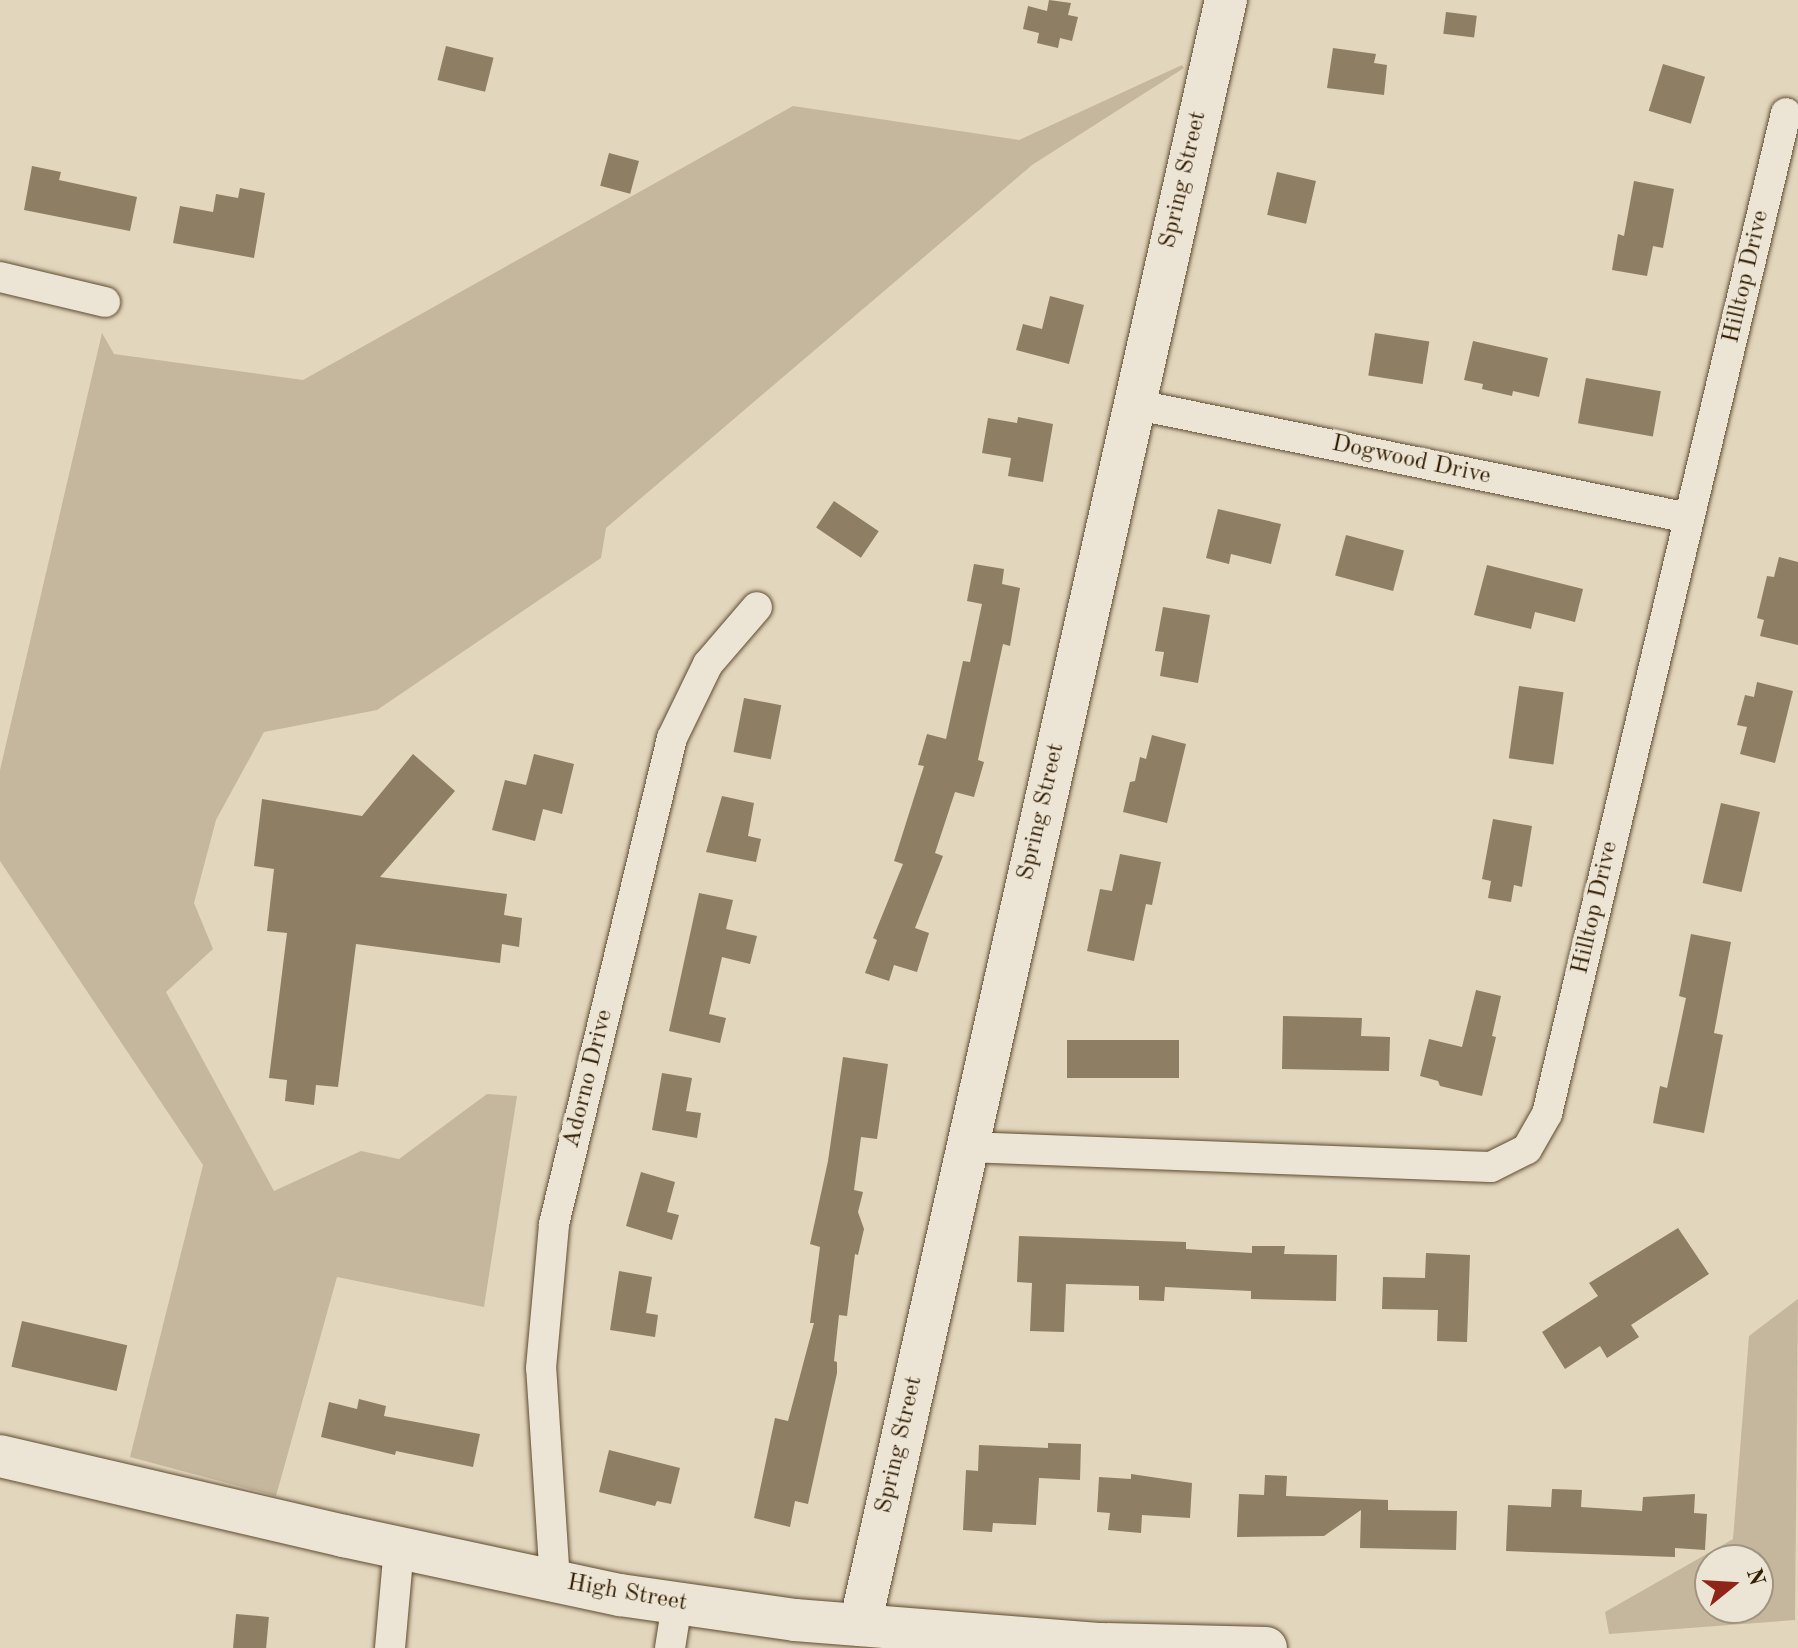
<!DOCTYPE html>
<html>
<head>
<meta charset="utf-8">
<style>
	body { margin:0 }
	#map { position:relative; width:1798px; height:1648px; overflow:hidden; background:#e2d6bd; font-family:"Old Standard TT",serif }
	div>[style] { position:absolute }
	.green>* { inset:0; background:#c4b79d }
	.building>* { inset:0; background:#8e7e63; transform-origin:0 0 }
	.roads { filter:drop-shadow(0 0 2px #5f4c31) drop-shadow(0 0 2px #5f4c31) }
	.street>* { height:30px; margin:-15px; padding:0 15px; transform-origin:15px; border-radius:15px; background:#ece4d4 }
	.secondary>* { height:42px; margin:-21px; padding:0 21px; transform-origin:21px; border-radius:21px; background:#ece4d4 }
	span { translate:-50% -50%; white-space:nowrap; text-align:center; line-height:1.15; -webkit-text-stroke:7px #ece4d4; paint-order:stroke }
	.street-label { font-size:24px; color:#331e02 }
	.north { position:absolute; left:1694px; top:1544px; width:80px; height:80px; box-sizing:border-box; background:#ece4d4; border:2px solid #a29580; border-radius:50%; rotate:72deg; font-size:22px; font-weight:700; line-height:32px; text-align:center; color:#331e02 }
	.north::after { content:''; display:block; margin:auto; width:28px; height:36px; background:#8f2418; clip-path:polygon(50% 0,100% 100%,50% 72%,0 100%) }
</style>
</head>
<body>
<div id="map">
	<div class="green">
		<i style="clip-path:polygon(1182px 65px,1184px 68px,1032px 165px,606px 528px,601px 558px,377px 710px,264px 732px,216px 820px,194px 903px,213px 949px,166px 992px,274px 1191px,361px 1151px,399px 1159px,487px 1094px,517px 1096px,484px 1307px,337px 1277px,276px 1496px,130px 1457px,203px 1165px,0 861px,0 770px,102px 333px,114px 354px,303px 380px,793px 106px,1019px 140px)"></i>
		<i style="clip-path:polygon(evenodd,1798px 1299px,1795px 1620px,1609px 1634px,1605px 1612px,1733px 1539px,1749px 1336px,1798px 1299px,1758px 1560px,1758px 1608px,1710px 1608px,1710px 1560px,1758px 1560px)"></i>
	</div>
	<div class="building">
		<i style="clip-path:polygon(1049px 0,1071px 3px,1068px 15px,1078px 17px,1072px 41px,1060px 38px,1058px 48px,1037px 43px,1039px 33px,1023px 29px,1028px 6px,1047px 11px)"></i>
		<i style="left:1446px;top:12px;width:31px;height:22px;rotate:7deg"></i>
		<i style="left:446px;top:46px;width:49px;height:35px;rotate:14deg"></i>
		<i style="clip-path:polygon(1333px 48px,1376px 54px,1374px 63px,1387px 65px,1384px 95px,1327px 88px)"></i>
		<i style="left:1663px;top:64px;width:44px;height:49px;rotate:17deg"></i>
		<i style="left:609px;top:153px;width:31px;height:34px;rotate:15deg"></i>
		<i style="clip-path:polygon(32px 166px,61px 172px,59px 180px,137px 197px,130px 231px,24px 210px)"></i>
		<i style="left:1277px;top:172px;width:40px;height:44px;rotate:13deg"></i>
		<i style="clip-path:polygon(1634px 181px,1674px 189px,1663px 248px,1653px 246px,1647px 276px,1612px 270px,1618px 234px,1624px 236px)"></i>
		<i style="clip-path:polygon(240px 188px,265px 193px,254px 258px,173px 243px,180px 206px,213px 212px,216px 194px,238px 198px)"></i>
		<i style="clip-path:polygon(1050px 296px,1084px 305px,1069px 364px,1016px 350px,1023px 324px,1042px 329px)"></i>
		<i style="left:1375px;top:333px;width:55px;height:43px;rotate:9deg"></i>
		<i style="clip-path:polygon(1473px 341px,1548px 358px,1539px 397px,1513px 391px,1512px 396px,1482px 389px,1483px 384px,1464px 380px)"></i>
		<i style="left:1586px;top:378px;width:76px;height:46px;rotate:10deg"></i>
		<i style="clip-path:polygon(1018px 417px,1053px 424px,1043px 482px,1008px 476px,1011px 458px,982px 453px,988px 418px,1017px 423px)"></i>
		<i style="left:834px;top:501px;width:54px;height:32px;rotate:34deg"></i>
		<i style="clip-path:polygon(1218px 509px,1281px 524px,1271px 564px,1231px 554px,1229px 564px,1206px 558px)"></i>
		<i style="left:1346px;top:535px;width:60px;height:42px;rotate:15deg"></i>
		<i style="clip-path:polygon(1779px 557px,1798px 562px,1798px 645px,1760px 636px,1764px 620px,1757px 618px,1767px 576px,1774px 577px)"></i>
		<i style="clip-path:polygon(974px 564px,1004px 569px,1002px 584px,1020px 588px,1010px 646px,1003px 644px,978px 760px,984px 762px,974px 797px,955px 792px,935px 853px,943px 856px,915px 928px,929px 933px,917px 972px,894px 965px,889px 981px,865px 973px,877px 940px,873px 938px,903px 864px,894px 861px,924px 766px,918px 765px,927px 734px,946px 739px,963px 661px,970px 662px,982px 604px,967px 601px)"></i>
		<i style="clip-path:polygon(1487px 565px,1583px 589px,1575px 622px,1535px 612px,1531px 629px,1474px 615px)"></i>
		<i style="clip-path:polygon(1163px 607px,1210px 615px,1198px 683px,1160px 676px,1164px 652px,1155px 651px)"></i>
		<i style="clip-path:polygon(1757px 682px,1793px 691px,1775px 763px,1740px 754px,1747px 727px,1737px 725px,1745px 695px,1754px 697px)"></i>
		<i style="left:1519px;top:686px;width:45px;height:73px;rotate:8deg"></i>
		<i style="left:744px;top:698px;width:38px;height:55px;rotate:11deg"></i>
		<i style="clip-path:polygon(1152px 735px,1186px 744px,1167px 823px,1123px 812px,1130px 782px,1135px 781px,1140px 757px,1146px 759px)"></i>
		<i style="clip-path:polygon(413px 754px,455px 791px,380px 877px,507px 894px,504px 915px,522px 918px,519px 947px,502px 944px,500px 963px,356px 944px,338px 1087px,316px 1085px,314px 1105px,285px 1101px,287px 1080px,269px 1078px,287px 933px,267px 931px,274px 869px,254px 866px,262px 799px,362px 816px)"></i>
		<i style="clip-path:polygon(534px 754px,574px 764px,562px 814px,543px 809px,535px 841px,492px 830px,505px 780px,526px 785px)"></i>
		<i style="clip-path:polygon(722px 796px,754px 803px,748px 836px,761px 839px,756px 862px,706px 852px)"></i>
		<i style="left:1721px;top:803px;width:40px;height:82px;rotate:13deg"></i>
		<i style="clip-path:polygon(1493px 819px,1532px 826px,1522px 887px,1514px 885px,1511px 902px,1488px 898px,1491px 881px,1482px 879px)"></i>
		<i style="clip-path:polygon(1120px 854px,1161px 862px,1152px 905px,1146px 904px,1134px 961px,1087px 951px,1100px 889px,1112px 891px)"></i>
		<i style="clip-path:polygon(699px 893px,733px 900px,726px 929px,757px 936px,750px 964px,722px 957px,709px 1014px,726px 1018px,720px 1043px,669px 1031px)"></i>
		<i style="clip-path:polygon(1691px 934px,1731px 942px,1714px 1033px,1723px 1035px,1704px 1133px,1653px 1123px,1660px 1086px,1667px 1088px,1686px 998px,1679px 996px)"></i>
		<i style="clip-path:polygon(1476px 990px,1501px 996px,1492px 1036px,1496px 1037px,1482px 1096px,1440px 1086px,1438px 1081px,1420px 1076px,1429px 1039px,1462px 1047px)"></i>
		<i style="clip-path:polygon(1283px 1016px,1362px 1018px,1361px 1036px,1390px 1037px,1389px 1071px,1282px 1069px)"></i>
		<i style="left:1179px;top:1040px;width:38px;height:112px;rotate:90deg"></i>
		<i style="clip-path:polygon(843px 1057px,888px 1064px,877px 1139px,861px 1137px,854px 1190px,863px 1192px,858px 1212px,864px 1229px,858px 1255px,855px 1254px,847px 1316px,839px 1315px,834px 1361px,837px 1362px,837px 1373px,808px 1504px,795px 1501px,790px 1527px,754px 1518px,775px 1418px,788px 1421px,814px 1323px,810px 1323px,820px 1247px,810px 1244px,828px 1161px)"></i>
		<i style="clip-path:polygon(662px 1073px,692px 1078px,686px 1111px,701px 1113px,697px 1138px,652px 1130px)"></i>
		<i style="clip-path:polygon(641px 1172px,675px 1182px,667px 1212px,679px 1215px,672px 1240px,626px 1226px)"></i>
		<i style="clip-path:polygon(1678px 1228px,1709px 1274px,1631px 1325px,1639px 1337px,1607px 1358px,1600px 1346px,1565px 1369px,1542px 1332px,1598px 1296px,1589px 1283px)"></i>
		<i style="clip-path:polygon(1019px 1236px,1186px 1242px,1186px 1249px,1252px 1253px,1252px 1246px,1285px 1246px,1284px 1254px,1337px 1255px,1336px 1301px,1251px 1299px,1251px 1291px,1165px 1287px,1164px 1301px,1139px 1300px,1139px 1286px,1066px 1284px,1064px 1332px,1030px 1331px,1032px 1283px,1017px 1282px)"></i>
		<i style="clip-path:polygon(1426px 1253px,1470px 1255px,1467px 1342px,1437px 1341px,1438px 1310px,1382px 1309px,1383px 1277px,1425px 1278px)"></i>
		<i style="clip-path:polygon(619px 1271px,652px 1277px,646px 1313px,658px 1315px,655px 1337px,610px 1330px)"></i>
		<i style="left:22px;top:1321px;width:108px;height:47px;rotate:13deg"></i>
		<i style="clip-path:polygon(359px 1399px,386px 1406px,384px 1416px,480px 1434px,473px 1467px,396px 1451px,395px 1455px,321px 1437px,329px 1402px,357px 1409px)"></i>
		<i style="clip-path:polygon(1048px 1443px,1081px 1444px,1080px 1480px,1039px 1478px,1036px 1525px,993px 1523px,992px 1532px,963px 1530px,966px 1470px,978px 1471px,979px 1445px,1048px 1448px)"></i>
		<i style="clip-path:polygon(609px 1450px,680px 1468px,671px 1504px,657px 1501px,655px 1506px,599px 1492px)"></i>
		<i style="clip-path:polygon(1131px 1474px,1192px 1483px,1190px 1518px,1142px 1515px,1141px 1533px,1108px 1530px,1110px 1513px,1097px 1512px,1099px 1477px,1131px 1479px)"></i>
		<i style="clip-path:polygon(1265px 1475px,1287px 1476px,1286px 1496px,1388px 1500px,1388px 1510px,1457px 1511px,1456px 1550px,1360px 1548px,1361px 1510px,1324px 1536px,1237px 1537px,1239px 1494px,1264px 1495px)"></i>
		<i style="clip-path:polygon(1552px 1489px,1582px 1490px,1581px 1507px,1642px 1511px,1643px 1497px,1695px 1494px,1694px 1513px,1707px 1514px,1705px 1550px,1675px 1548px,1675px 1557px,1506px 1551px,1508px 1505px,1551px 1507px)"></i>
		<i style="left:236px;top:1614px;width:33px;height:34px;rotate:5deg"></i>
	</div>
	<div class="roads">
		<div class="street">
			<i style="left:0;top:277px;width:108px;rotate:13.4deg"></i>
			<i style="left:1133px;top:404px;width:568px;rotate:11.59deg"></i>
			<i style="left:967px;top:1147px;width:524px;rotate:2.19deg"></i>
			<i style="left:1491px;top:1167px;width:40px;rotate:-26.6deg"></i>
			<i style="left:1527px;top:1149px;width:40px;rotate:-60.3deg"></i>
			<i style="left:1547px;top:1114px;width:1029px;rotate:-76.57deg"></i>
			<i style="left:555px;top:1582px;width:214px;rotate:-93.7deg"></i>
			<i style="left:541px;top:1368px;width:145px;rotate:-84.8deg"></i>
			<i style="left:554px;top:1224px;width:500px;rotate:-76.35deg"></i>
			<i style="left:672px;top:738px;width:82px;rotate:-64.1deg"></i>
			<i style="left:708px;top:664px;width:75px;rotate:-49.3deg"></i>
			<i style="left:390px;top:1648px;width:100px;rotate:-84.9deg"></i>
			<i style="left:670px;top:1648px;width:45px;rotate:-81deg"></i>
		</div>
		<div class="secondary">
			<i style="left:0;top:1456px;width:353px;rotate:13.1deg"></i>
			<i style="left:344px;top:1536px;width:282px;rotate:12.1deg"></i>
			<i style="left:620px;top:1595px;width:177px;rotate:8.1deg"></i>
			<i style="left:795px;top:1620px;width:307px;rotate:4.5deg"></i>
			<i style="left:1101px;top:1644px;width:165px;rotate:1.4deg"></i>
			<i style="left:860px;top:1625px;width:1666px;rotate:-77.31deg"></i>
		</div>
	</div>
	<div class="street-label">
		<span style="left:1184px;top:180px;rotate:-77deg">Spring Street</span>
		<span style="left:1747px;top:277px;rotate:-77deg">Hilltop Drive</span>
		<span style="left:1411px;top:461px;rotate:12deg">Dogwood Drive</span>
		<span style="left:1042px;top:812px;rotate:-77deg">Spring Street</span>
		<span style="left:1596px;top:908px;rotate:-77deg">Hilltop Drive</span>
		<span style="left:589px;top:1079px;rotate:-76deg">Adorno Drive</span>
		<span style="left:900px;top:1445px;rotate:-77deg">Spring Street</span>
		<span style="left:627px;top:1594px;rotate:10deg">High Street</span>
	</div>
	<div class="north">N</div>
</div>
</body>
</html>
